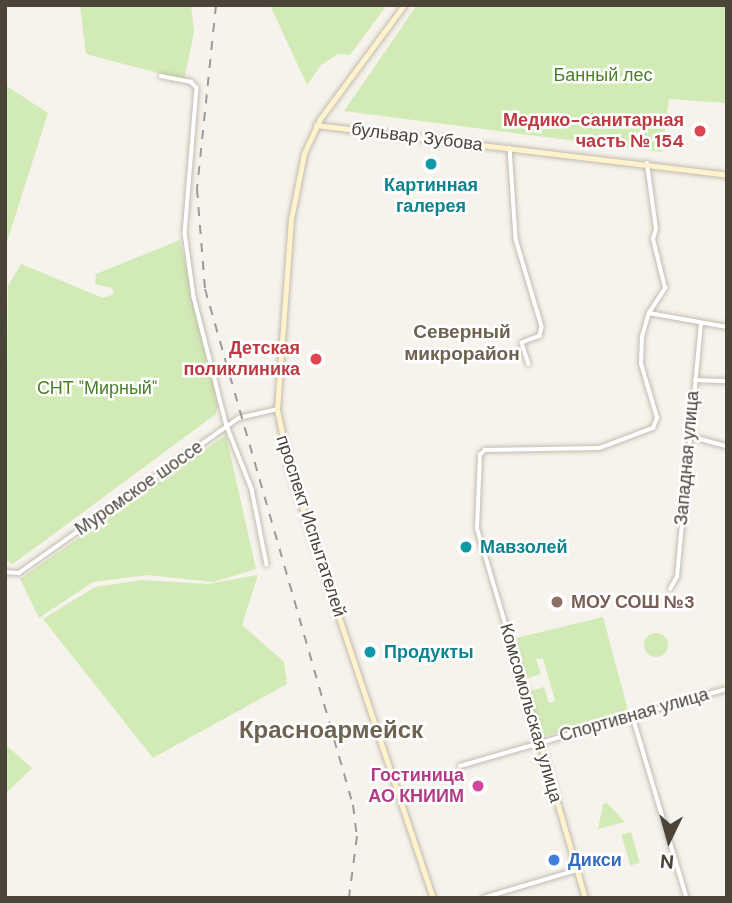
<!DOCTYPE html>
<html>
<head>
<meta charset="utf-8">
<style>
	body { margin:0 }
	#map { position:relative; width:732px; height:903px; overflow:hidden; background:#f6f3ec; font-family:"DM Sans",sans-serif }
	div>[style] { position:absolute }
	.green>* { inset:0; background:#d2eab5; transform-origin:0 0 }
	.round { border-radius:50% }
	.roads { filter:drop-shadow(0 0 2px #c2bbae) drop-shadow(0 0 2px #c2bbae) }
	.street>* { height:3.5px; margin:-1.75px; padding:0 1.75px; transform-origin:1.75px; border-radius:1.75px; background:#fff }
	.secondary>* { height:5px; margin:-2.5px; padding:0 2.5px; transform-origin:2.5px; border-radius:2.5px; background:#fff3cd }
	.rail>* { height:2px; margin-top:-1px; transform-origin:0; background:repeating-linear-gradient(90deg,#9a9a9a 0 9px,transparent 0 18px) }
	.dots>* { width:19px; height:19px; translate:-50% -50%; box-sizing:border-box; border:4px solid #fff; border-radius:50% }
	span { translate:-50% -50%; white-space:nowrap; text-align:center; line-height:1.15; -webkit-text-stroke:5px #fff; paint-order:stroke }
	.park-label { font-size:18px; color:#4a7f2a }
	.health-label { font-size:18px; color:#be3a42; font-weight:700 }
	.right { translate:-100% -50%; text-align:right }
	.street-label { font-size:18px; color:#4b4439 }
	.culture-label { font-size:18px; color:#0d838f; font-weight:700 }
	.left { translate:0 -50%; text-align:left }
	.education-label { font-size:18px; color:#785e54; font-weight:700 }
	.hotel-label { font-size:18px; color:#b23c85; font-weight:700 }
	.shop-label { font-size:18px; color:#366cbe; font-weight:700 }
	.neighbourhood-label { font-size:19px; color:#6e6250; font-weight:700 }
	.district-label { font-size:24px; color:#6e6250; font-weight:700 }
	.frame { position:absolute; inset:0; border:7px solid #4b4439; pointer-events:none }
	.north { position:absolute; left:634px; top:805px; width:70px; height:70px; -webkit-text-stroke:5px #fff; paint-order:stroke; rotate:185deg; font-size:19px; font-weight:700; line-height:28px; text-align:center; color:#4b4439 }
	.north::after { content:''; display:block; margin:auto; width:24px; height:32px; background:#4b4439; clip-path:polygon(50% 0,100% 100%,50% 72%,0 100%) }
</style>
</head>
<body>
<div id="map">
	<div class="green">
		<i style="clip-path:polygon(80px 5px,191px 5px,194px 32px,184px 80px,86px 54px)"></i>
		<i style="clip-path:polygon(270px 5px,387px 5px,350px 55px,338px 54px,321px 65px,307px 85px)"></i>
		<i style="clip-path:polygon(417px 5px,727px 5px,727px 103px,669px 99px,662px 152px,344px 111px)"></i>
		<i style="clip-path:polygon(5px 85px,48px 113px,5px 248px)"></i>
		<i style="clip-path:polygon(180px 240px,218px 404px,216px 414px,13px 564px,5px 560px,8px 286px,21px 264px,103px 298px,114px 294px,112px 288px,95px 284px,96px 274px)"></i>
		<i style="clip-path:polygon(226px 435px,256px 569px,213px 582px,148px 575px,93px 582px,39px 618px,20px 579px)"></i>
		<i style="clip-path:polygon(258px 575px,242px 625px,284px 662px,287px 684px,153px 758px,43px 619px,95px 587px,142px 580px,208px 584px)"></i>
		<i style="clip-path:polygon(603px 617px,629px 714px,540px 737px,527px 692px,544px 687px,549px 703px,555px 701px,543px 658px,536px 659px,541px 674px,524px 679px,512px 639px)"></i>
		<i class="round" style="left:644px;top:633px;width:24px;height:24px"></i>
		<i style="clip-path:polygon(5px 744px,32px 768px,5px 794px)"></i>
		<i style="clip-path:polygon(607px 803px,625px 822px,598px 829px,603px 804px)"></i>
		<i style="left:631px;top:832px;width:32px;height:10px;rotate:74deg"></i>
	</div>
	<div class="roads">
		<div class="street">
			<i style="left:161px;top:76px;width:31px;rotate:11deg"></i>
			<i style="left:191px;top:82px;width:8px;rotate:45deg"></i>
			<i style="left:197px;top:88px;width:145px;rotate:94.7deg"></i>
			<i style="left:185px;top:233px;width:65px;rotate:82deg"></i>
			<i style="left:194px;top:297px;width:133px;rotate:75.7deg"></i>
			<i style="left:227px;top:426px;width:68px;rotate:68.4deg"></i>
			<i style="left:252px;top:489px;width:77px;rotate:78.8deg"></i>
			<i style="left:510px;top:148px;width:91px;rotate:86.2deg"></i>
			<i style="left:516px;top:239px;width:92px;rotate:73.5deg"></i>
			<i style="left:542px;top:327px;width:9px;rotate:103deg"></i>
			<i style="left:540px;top:336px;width:19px;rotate:159deg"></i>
			<i style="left:522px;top:343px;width:22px;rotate:72deg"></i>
			<i style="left:649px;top:313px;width:79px;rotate:10.2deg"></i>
			<i style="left:695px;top:380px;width:32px;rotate:2deg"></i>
			<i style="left:689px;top:436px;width:39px;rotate:15deg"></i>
			<i style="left:5px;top:572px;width:14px;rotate:4deg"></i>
			<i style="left:19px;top:573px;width:269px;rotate:-35.2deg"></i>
			<i style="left:239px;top:418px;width:39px;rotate:-13deg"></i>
			<i style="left:670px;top:589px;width:14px;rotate:-60deg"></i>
			<i style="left:677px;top:577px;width:254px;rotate:-84.6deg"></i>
			<i style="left:512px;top:647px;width:123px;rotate:-106.5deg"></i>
			<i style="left:477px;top:529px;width:74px;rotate:-87.7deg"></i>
			<i style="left:480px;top:455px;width:7px;rotate:-45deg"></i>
			<i style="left:485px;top:450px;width:115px;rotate:-1deg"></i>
			<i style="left:600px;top:448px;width:57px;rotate:-20.7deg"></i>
			<i style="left:653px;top:428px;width:11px;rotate:-68deg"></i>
			<i style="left:657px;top:418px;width:56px;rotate:-106.5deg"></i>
			<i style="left:641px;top:364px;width:27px;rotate:-88deg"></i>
			<i style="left:642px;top:337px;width:25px;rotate:-74deg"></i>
			<i style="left:649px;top:313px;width:30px;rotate:-57deg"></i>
			<i style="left:665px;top:288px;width:50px;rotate:-103.8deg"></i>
			<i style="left:653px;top:239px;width:10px;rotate:-73deg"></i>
			<i style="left:656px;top:229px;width:66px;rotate:-97.9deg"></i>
			<i style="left:633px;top:717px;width:189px;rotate:73.4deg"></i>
			<i style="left:460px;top:766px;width:278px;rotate:-16.1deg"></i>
			<i style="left:483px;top:898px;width:98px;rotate:-16.6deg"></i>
		</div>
		<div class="secondary">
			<i style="left:404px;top:5px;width:142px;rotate:126.4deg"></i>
			<i style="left:320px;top:119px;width:38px;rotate:115deg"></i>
			<i style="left:304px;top:154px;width:66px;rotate:101.3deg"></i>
			<i style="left:291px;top:219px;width:191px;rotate:94.2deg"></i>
			<i style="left:277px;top:409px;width:60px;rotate:78.5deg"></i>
			<i style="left:289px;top:468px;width:453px;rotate:71.5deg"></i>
			<i style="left:316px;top:125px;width:414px;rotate:6.9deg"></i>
			<i style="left:512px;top:647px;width:261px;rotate:73.8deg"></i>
		</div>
	</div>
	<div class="rail">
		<i style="left:216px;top:5px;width:185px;rotate:95.9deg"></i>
		<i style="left:197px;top:189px;width:100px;rotate:85.4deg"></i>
		<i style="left:205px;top:289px;width:537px;rotate:74deg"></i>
		<i style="left:353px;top:805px;width:31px;rotate:83deg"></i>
		<i style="left:357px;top:836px;width:63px;rotate:97.4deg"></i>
	</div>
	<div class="dots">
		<i style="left:700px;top:131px;background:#e0444e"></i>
		<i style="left:431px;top:164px;background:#0f9aa8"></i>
		<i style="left:316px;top:359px;background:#e0444e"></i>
		<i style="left:466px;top:547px;background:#0f9aa8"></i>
		<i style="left:557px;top:602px;background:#8d6e63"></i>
		<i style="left:370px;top:652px;background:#0f9aa8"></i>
		<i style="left:478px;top:786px;background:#d1479c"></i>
		<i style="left:554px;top:860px;background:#3f7fe0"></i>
	</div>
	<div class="park-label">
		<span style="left:603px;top:75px">Банный лес</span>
		<span style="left:97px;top:388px">СНТ "Мирный"</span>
	</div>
	<div class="health-label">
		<span class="right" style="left:684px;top:131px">Медико-санитарная<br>часть № 154</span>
		<span class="right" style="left:300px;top:359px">Детская<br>поликлиника</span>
	</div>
	<div class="street-label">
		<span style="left:417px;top:137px;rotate:7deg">бульвар Зубова</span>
		<span style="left:687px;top:458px;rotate:-85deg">Западная улица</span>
		<span style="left:139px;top:488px;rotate:-35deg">Муромское шоссе</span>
		<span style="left:311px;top:526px;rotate:72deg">проспект Испытателей</span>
		<span style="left:531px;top:713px;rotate:74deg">Комсомольская улица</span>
		<span style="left:634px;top:715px;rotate:-16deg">Спортивная улица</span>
	</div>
	<div class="culture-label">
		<span style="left:431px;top:196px">Картинная<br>галерея</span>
		<span class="left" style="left:480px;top:547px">Мавзолей</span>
		<span class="left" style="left:384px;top:652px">Продукты</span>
	</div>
	<div class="education-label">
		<span class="left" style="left:571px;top:602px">МОУ СОШ №3</span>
	</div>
	<div class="hotel-label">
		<span class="right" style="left:464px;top:786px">Гостиница<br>АО КНИИМ</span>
	</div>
	<div class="shop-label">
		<span class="left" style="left:568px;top:860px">Дикси</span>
	</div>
	<div class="neighbourhood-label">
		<span style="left:462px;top:343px">Северный<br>микрорайон</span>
	</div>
	<div class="district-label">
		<span style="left:331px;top:730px">Красноармейск</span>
	</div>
	<div class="frame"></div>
	<div class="north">N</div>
</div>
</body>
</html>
